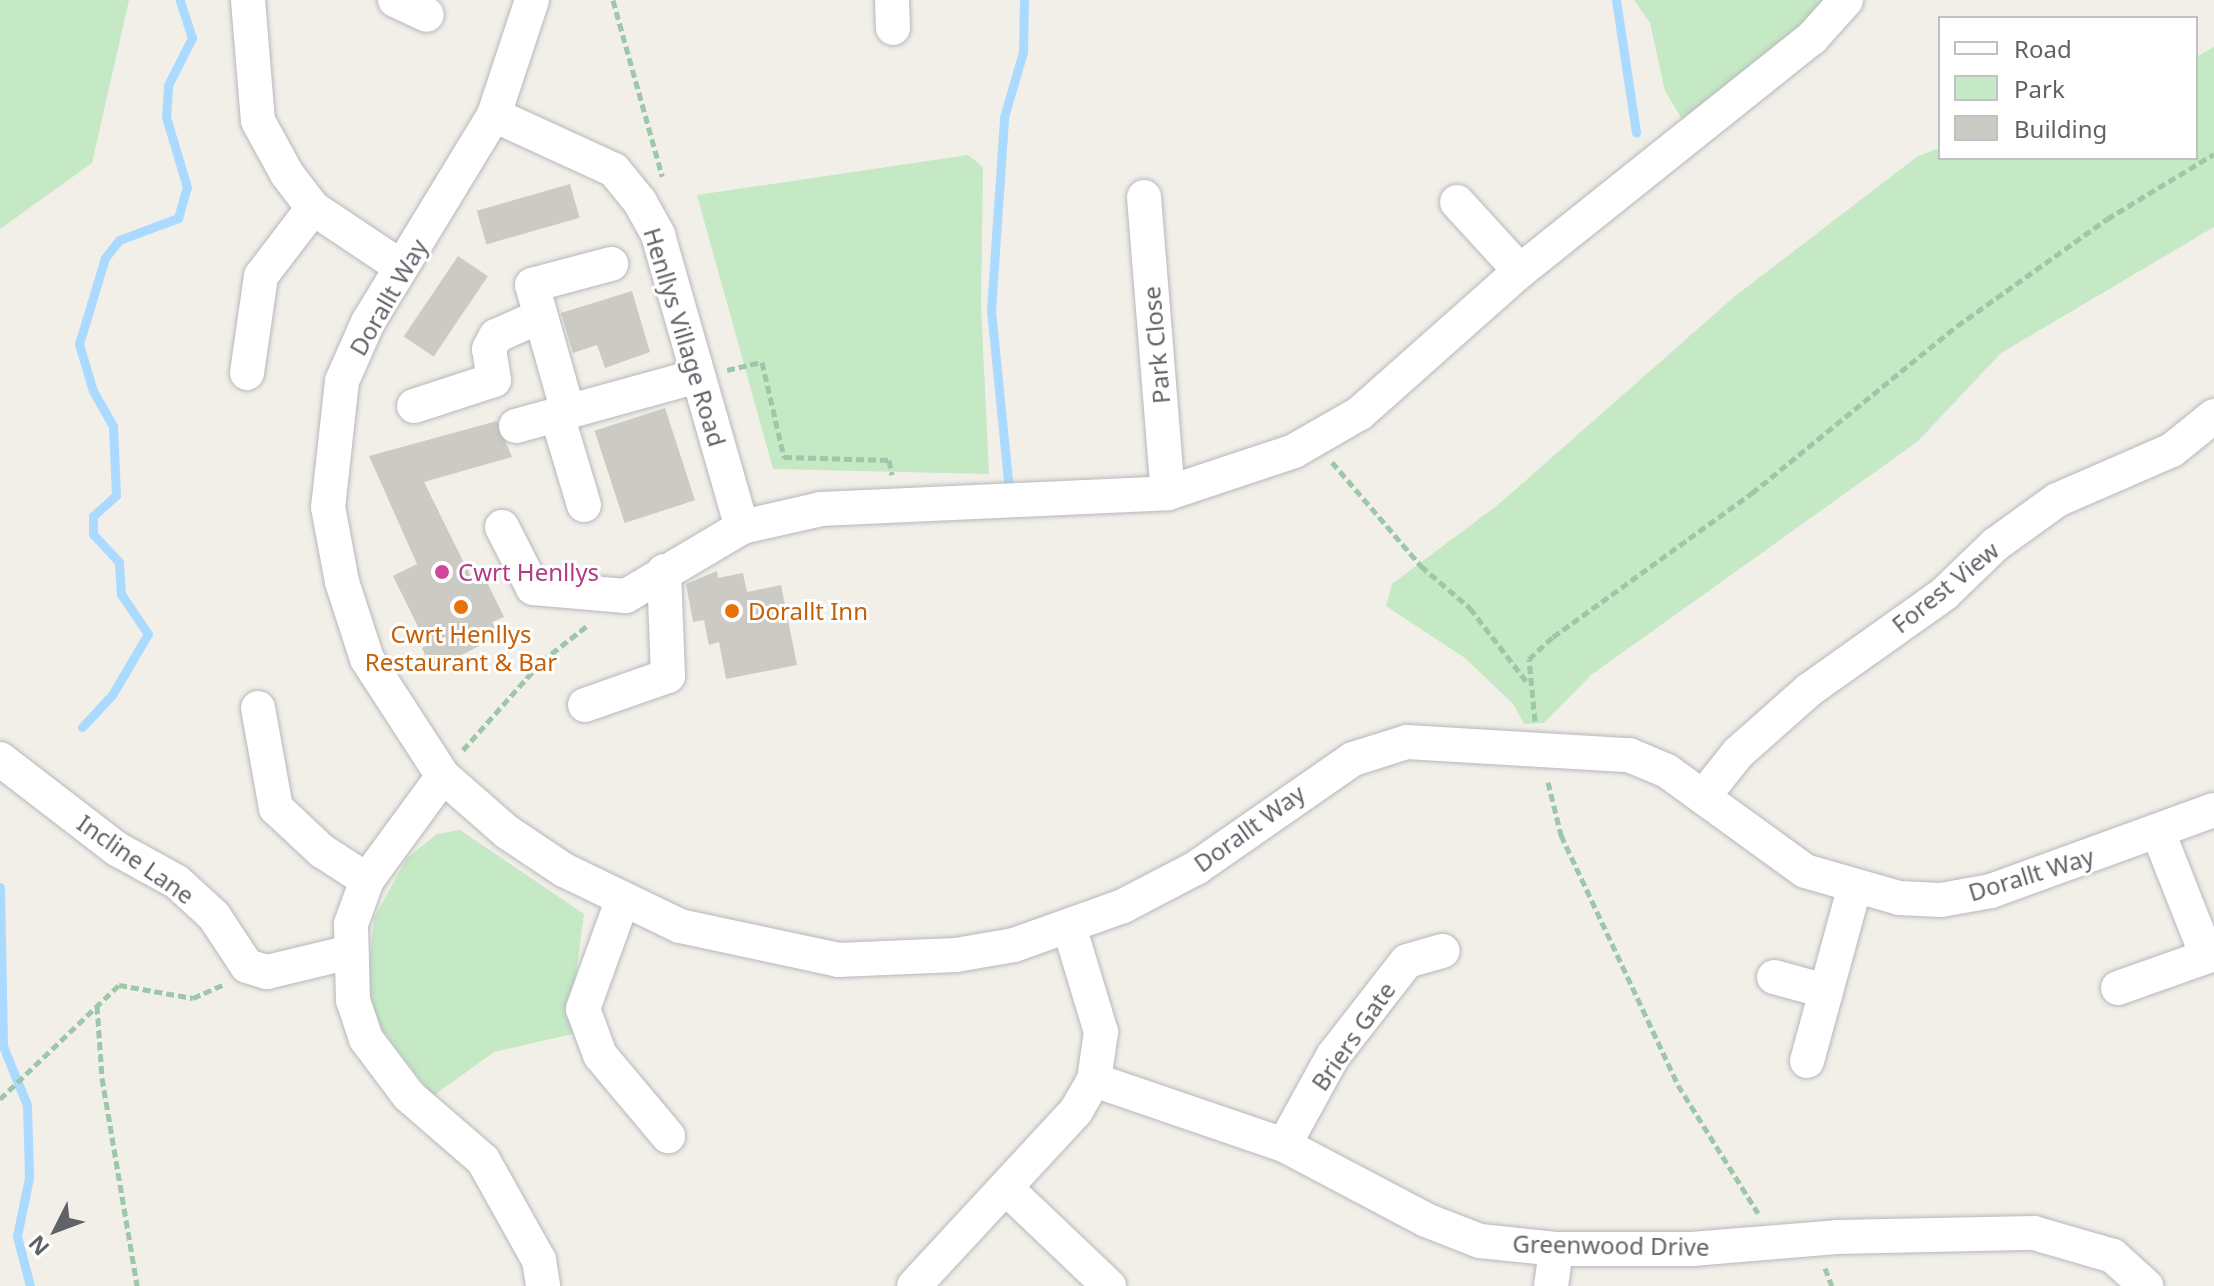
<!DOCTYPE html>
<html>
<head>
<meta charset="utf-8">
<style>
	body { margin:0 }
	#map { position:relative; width:2214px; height:1286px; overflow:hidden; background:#f1efe8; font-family:"Noto Sans",sans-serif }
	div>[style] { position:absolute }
	.green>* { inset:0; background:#c5e8c5 }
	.stream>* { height:9px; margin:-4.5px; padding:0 4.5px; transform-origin:4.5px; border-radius:4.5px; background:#aadaff }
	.building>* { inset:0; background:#cccac5; transform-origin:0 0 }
	.path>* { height:5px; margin-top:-2.5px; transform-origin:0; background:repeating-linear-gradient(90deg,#9cc7a9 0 8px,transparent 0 12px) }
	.roads { filter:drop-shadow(0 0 2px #b5b8bc) drop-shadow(0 0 2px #b5b8bc) }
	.minor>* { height:34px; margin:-17px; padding:0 17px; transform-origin:17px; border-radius:17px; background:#fff }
	.dots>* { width:22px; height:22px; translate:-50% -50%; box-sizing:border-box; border:4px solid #fff; border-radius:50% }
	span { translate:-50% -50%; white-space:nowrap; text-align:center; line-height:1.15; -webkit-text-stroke:6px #fff; paint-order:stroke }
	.street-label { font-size:24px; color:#5f6368 }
	.hotel-label { font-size:24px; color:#b23c85 }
	.left { translate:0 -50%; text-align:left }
	.food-label { font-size:24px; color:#c56008 }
	.legend { position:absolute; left:1938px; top:16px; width:260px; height:144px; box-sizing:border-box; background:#fff; border:2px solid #bfc1c3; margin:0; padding:10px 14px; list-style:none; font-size:24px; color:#5f6368 }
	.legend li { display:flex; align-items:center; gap:16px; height:40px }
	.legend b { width:40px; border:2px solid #bfc1c3 }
	.north { position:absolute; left:16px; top:1190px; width:80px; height:80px; -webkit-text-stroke:6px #fff; paint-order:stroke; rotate:228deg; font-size:22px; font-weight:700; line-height:32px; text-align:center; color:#5f6368 }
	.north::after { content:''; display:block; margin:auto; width:28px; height:36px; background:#5f6368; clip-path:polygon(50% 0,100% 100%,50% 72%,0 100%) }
</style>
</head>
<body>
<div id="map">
	<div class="green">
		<i style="clip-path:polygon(0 0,129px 0,92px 163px,0 229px)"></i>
		<i style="clip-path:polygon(1634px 0,1825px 0,1795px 33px,1685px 124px,1665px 91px,1650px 23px)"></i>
		<i style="clip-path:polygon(2214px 47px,2214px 227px,2001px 353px,1917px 442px,1591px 675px,1544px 723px,1524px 724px,1514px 705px,1465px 658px,1386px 606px,1392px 584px,1499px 504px,1734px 297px,1918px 156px,1940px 148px,1940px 158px,2196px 158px,2196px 57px)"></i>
		<i style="clip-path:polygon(968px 155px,983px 167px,981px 305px,989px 474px,773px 469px,697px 195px)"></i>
		<i style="clip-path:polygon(460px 830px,584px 914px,572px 1003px,577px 1033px,494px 1052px,433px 1096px,375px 1021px,368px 976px,374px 918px,407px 858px,437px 834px)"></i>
	</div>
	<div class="stream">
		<i style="left:1616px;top:0;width:134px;rotate:81.4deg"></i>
		<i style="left:1008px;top:480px;width:171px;rotate:-95.7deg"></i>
		<i style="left:991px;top:310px;width:193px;rotate:-86.1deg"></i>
		<i style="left:1004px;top:117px;width:68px;rotate:-73.7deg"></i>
		<i style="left:1023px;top:52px;width:52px;rotate:-88.9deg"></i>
		<i style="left:82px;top:727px;width:44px;rotate:-46.8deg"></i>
		<i style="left:112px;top:695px;width:71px;rotate:-59.5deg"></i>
		<i style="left:148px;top:634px;width:48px;rotate:-124deg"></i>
		<i style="left:121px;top:594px;width:32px;rotate:-94deg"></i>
		<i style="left:119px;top:562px;width:38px;rotate:-133deg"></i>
		<i style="left:93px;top:534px;width:18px;rotate:-90deg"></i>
		<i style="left:93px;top:516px;width:31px;rotate:-42deg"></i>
		<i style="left:116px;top:495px;width:69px;rotate:-92.5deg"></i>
		<i style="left:113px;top:426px;width:40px;rotate:-119.7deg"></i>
		<i style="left:93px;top:391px;width:49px;rotate:-106.6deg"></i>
		<i style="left:79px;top:344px;width:90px;rotate:-73.2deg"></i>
		<i style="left:105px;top:258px;width:23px;rotate:-52deg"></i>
		<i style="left:119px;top:240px;width:63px;rotate:-20.4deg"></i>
		<i style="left:178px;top:218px;width:32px;rotate:-74deg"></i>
		<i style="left:187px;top:187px;width:73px;rotate:-106.7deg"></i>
		<i style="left:166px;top:117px;width:32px;rotate:-86deg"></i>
		<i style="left:168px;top:85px;width:53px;rotate:-62.9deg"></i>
		<i style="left:192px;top:38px;width:40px;rotate:-108deg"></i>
		<i style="left:0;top:887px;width:159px;rotate:88.9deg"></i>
		<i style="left:3px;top:1046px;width:64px;rotate:67.9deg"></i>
		<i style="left:27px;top:1105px;width:73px;rotate:88.4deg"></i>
		<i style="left:29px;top:1178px;width:59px;rotate:101.7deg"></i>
		<i style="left:17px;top:1236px;width:52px;rotate:75.4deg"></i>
	</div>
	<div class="building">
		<i style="left:570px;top:184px;width:35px;height:97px;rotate:74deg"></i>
		<i style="left:458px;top:256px;width:36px;height:97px;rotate:34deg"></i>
		<i style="clip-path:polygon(632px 291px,650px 352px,605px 368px,597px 345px,573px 353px,561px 313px)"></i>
		<i style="left:665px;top:408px;width:97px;height:74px;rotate:72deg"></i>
		<i style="clip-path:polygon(497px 421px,512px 457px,424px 482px,471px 577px,482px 572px,504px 617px,492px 622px,499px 636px,432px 670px,422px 648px,427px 645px,393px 576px,417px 564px,369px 456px)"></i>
		<i style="clip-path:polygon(717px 571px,718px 578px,743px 573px,747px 592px,781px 585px,797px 665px,726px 679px,719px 642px,709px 645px,704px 620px,693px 622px,686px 584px)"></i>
	</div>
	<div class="path">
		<i style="left:613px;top:0;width:183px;rotate:74.4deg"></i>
		<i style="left:727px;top:370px;width:36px;rotate:-13deg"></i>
		<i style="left:762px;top:362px;width:98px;rotate:77deg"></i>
		<i style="left:784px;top:457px;width:105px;rotate:1.6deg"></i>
		<i style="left:889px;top:460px;width:15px;rotate:79deg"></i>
		<i style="left:1332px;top:462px;width:137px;rotate:49.4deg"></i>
		<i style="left:1421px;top:566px;width:65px;rotate:40.6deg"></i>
		<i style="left:1470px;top:608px;width:92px;rotate:52.5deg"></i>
		<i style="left:1535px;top:721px;width:62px;rotate:-95.5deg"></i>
		<i style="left:1529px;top:659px;width:33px;rotate:-43deg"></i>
		<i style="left:1553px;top:637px;width:246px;rotate:-35.9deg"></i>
		<i style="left:1752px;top:493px;width:264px;rotate:-39.2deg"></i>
		<i style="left:1957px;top:326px;width:184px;rotate:-35.5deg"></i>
		<i style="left:2107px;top:219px;width:125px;rotate:-31.3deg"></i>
		<i style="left:463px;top:750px;width:119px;rotate:-48.4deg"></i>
		<i style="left:542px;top:661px;width:58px;rotate:-38deg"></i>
		<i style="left:1548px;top:782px;width:55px;rotate:76.2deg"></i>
		<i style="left:1561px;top:835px;width:276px;rotate:64.9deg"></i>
		<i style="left:1678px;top:1085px;width:151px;rotate:58deg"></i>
		<i style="left:97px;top:1006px;width:72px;rotate:86deg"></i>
		<i style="left:102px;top:1078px;width:211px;rotate:80.4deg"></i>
		<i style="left:0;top:1099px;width:165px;rotate:-43.8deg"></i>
		<i style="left:119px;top:985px;width:75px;rotate:10deg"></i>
		<i style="left:193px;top:998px;width:34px;rotate:-24deg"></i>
		<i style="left:1825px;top:1268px;width:19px;rotate:69deg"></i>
	</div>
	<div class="roads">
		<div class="minor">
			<i style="left:248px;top:0;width:121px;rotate:85.3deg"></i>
			<i style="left:258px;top:121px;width:60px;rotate:61.3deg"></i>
			<i style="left:287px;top:174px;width:43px;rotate:52.6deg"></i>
			<i style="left:313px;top:208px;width:106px;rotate:33.8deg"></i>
			<i style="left:395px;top:0;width:35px;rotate:25deg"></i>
			<i style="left:532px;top:0;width:121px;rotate:108.3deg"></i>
			<i style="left:494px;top:115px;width:132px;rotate:24.6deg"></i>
			<i style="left:614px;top:170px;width:41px;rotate:50.9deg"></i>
			<i style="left:640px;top:202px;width:38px;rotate:61deg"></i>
			<i style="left:658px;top:235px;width:304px;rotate:74deg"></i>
			<i style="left:892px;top:0;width:28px;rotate:88deg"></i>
			<i style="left:494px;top:115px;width:242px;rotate:121.3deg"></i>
			<i style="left:368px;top:322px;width:64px;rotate:113.8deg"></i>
			<i style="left:342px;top:381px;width:127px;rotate:96.3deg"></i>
			<i style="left:328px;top:507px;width:76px;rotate:79.4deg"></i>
			<i style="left:342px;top:582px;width:81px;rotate:72deg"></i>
			<i style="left:367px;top:659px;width:140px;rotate:57deg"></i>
			<i style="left:443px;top:776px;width:85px;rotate:41.2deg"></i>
			<i style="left:507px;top:832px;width:69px;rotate:33.7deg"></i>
			<i style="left:564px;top:870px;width:129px;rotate:25.8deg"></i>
			<i style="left:680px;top:926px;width:162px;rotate:12.1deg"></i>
			<i style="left:838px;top:960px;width:118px;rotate:-2.4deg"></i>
			<i style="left:956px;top:955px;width:59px;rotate:-9.8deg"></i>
			<i style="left:1014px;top:945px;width:116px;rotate:-19.7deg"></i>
			<i style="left:1123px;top:906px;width:82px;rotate:-27.5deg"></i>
			<i style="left:1196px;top:868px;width:191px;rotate:-34.8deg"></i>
			<i style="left:1353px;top:759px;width:57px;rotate:-17.5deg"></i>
			<i style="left:1407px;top:742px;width:222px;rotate:3.4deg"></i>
			<i style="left:1629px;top:755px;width:41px;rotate:22.8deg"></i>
			<i style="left:1667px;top:771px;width:170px;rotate:35.9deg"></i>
			<i style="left:1805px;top:871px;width:98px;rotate:16deg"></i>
			<i style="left:1899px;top:898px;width:42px;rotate:2.7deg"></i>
			<i style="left:1941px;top:900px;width:51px;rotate:-10.2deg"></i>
			<i style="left:1991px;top:891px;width:237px;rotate:-20deg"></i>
			<i style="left:1144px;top:197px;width:297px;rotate:85.4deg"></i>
			<i style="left:1457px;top:202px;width:93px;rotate:47.6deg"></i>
			<i style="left:247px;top:373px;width:98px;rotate:-81.8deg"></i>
			<i style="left:261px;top:276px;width:86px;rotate:-52.6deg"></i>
			<i style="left:414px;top:406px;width:84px;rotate:-18deg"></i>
			<i style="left:494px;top:380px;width:31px;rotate:-99deg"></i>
			<i style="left:489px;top:349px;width:15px;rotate:-62deg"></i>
			<i style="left:496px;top:336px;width:49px;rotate:-24deg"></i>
			<i style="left:568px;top:412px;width:132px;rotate:-105.8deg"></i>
			<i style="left:532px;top:285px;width:82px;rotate:-14.9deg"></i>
			<i style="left:557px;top:415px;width:94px;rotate:73.3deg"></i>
			<i style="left:516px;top:426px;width:189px;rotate:-15.4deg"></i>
			<i style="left:502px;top:527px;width:68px;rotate:63.1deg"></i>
			<i style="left:533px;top:588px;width:93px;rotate:4.9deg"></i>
			<i style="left:626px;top:596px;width:135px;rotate:-30.7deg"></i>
			<i style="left:742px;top:527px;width:81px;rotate:-12.8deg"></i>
			<i style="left:821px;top:509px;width:347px;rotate:-2.6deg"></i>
			<i style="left:1168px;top:493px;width:133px;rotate:-18.4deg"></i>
			<i style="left:1294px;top:451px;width:76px;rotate:-29.9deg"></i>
			<i style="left:1360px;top:413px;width:214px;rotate:-41.6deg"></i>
			<i style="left:1520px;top:271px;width:374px;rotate:-38.6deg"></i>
			<i style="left:1812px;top:38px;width:51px;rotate:-48.2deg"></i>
			<i style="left:585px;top:705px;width:88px;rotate:-19.3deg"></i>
			<i style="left:668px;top:676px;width:105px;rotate:-92.2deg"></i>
			<i style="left:258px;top:708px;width:102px;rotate:79.8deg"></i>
			<i style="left:276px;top:808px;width:63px;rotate:43.1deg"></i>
			<i style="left:322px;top:851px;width:54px;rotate:32.8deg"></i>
			<i style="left:0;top:759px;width:148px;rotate:37.6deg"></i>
			<i style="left:117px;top:849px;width:68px;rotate:28.8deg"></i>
			<i style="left:177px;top:882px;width:50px;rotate:42.6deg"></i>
			<i style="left:214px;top:916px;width:60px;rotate:56.6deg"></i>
			<i style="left:247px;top:966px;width:21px;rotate:17deg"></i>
			<i style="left:267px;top:972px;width:86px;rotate:-13.4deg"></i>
			<i style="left:443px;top:776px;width:129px;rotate:126.2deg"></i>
			<i style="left:367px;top:880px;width:47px;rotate:110deg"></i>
			<i style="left:351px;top:924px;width:76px;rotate:88.5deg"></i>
			<i style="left:353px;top:1000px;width:41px;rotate:71.6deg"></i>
			<i style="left:366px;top:1039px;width:71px;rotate:53deg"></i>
			<i style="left:409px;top:1096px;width:98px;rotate:40.9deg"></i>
			<i style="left:483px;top:1160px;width:115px;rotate:60.8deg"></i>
			<i style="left:539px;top:1260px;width:26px;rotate:81deg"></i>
			<i style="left:1703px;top:797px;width:56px;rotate:-51.5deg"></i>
			<i style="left:1738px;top:753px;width:95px;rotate:-41.6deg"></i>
			<i style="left:1809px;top:690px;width:166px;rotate:-35.4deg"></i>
			<i style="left:1944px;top:594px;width:72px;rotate:-43.9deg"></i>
			<i style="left:1996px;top:544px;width:75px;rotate:-35.8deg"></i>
			<i style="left:2057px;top:500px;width:125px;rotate:-23.5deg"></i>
			<i style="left:2172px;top:450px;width:54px;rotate:-39deg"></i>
			<i style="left:2158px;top:832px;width:133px;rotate:68.4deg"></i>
			<i style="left:622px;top:901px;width:115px;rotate:109.9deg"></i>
			<i style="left:583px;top:1009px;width:49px;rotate:69.7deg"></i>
			<i style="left:600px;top:1055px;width:106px;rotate:50deg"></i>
			<i style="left:1774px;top:977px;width:54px;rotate:15.1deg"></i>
			<i style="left:2118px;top:988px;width:102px;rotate:-19.5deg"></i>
			<i style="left:1807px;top:1061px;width:178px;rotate:-74.7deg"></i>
			<i style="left:1094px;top:1080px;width:201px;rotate:18.9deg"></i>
			<i style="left:1284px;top:1145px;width:161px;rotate:27.8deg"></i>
			<i style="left:1426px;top:1220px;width:58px;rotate:21.3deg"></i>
			<i style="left:1480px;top:1241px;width:76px;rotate:6deg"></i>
			<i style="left:1556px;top:1249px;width:136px"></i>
			<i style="left:1692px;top:1249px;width:145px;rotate:-4.7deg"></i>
			<i style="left:1837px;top:1237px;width:197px;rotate:-1.2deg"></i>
			<i style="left:2034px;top:1233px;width:82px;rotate:16.2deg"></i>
			<i style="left:2113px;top:1256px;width:45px;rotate:42.3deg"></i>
			<i style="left:1284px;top:1145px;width:102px;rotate:-61.2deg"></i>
			<i style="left:1333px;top:1056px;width:120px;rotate:-52.1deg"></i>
			<i style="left:1407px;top:961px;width:37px;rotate:-16deg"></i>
			<i style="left:1007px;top:1189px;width:141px;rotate:43.6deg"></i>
			<i style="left:914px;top:1286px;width:238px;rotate:-47.2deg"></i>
			<i style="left:1076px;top:1111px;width:36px;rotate:-60deg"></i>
			<i style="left:1094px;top:1080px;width:49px;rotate:-81.7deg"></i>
			<i style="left:1101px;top:1032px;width:108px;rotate:-106.8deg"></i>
			<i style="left:1551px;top:1286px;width:37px;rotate:-82deg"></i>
		</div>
	</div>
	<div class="dots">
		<i style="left:442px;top:572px;background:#d1479c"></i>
		<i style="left:461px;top:607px;background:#e8710a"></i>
		<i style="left:732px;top:611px;background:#e8710a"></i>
	</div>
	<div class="street-label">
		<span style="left:388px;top:297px;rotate:-60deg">Dorallt Way</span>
		<span style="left:685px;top:337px;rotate:73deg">Henllys Village Road</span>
		<span style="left:1156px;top:345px;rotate:-95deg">Park Close</span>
		<span style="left:1945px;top:587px;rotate:-39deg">Forest View</span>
		<span style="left:1249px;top:828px;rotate:-36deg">Dorallt Way</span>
		<span style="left:136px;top:859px;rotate:35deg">Incline Lane</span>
		<span style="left:2031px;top:874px;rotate:-17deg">Dorallt Way</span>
		<span style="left:1353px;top:1036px;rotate:-55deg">Briers Gate</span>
		<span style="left:1611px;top:1245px;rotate:1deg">Greenwood Drive</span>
	</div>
	<div class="hotel-label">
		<span class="left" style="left:458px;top:572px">Cwrt Henllys</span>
	</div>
	<div class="food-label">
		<span class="left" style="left:748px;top:611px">Dorallt Inn</span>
		<span style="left:461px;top:648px">Cwrt Henllys<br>Restaurant &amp; Bar</span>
	</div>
	<ul class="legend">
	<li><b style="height:10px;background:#fff"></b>Road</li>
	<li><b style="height:22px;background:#c5e8c5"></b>Park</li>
	<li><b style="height:22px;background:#cccac5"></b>Building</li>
	</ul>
	<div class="north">N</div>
</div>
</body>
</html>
